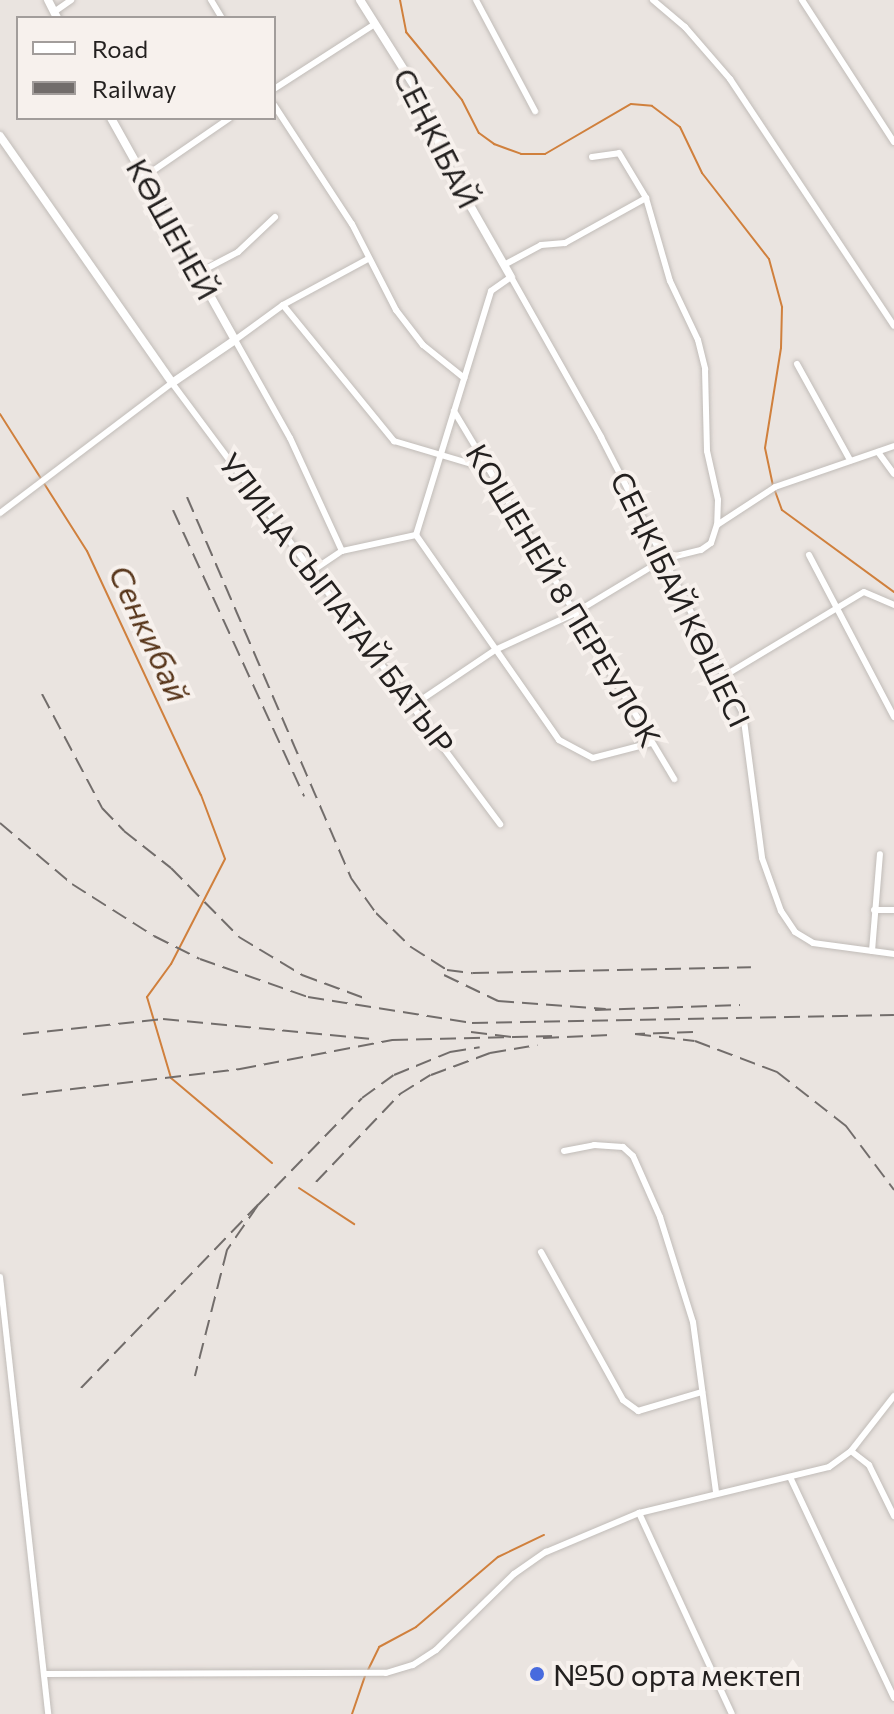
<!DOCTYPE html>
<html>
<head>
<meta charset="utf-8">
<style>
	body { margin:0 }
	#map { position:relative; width:894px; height:1714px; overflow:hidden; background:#eae4e0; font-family:Commissioner,sans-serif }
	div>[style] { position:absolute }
	.stream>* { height:2px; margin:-1px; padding:0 1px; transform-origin:1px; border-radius:1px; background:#d0803d }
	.roads { filter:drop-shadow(0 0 2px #c1bcb8) drop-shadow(0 0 2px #c1bcb8) }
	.minor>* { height:6px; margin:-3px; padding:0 3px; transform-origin:3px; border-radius:3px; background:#fff }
	.tertiary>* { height:8px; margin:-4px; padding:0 4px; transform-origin:4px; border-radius:4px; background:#fff }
	.rail>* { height:2px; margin-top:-1px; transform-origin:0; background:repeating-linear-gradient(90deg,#726d6b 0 16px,transparent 0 24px) }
	.dots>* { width:22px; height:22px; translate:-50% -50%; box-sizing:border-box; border:4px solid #f7f1ed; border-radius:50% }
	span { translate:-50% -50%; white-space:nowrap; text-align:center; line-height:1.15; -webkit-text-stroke:8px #f7f1ed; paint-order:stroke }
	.street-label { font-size:30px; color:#23201f }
	.poi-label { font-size:30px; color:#23201f }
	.left { translate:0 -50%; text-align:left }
	.water-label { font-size:32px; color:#58361b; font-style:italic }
	.legend { position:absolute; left:16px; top:16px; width:260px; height:104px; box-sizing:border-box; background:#f7f1ed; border:2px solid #a29d9b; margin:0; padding:10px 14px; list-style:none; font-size:24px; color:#23201f }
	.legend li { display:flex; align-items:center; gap:16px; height:40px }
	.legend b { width:40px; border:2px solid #a29d9b }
</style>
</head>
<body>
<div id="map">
	<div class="stream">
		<i style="left:400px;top:0;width:33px;rotate:79deg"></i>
		<i style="left:406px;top:32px;width:88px;rotate:50.5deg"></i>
		<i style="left:462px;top:100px;width:37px;rotate:63deg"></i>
		<i style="left:479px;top:133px;width:19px;rotate:36deg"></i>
		<i style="left:494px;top:144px;width:29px;rotate:20deg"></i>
		<i style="left:521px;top:154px;width:24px"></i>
		<i style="left:545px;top:154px;width:99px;rotate:-30.2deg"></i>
		<i style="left:631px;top:104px;width:21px;rotate:5deg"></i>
		<i style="left:652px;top:106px;width:35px;rotate:37deg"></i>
		<i style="left:680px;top:127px;width:51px;rotate:64.4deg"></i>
		<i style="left:702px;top:173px;width:109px;rotate:52.1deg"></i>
		<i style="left:769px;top:259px;width:50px;rotate:74.8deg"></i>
		<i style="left:782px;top:307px;width:41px;rotate:91.4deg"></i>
		<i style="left:781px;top:348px;width:101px;rotate:99.1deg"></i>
		<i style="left:765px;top:448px;width:38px;rotate:78deg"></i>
		<i style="left:0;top:414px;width:162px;rotate:57.6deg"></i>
		<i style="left:87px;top:551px;width:269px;rotate:65deg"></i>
		<i style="left:201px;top:795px;width:68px;rotate:69.4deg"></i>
		<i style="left:225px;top:859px;width:118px;rotate:117.2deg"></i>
		<i style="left:171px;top:964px;width:41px;rotate:126deg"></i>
		<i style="left:147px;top:997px;width:84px;rotate:73.5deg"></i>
		<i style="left:171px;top:1078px;width:132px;rotate:40.1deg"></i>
		<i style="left:775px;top:491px;width:20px;rotate:70deg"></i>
		<i style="left:782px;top:510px;width:139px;rotate:36.2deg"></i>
		<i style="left:299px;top:1188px;width:66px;rotate:33.2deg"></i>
		<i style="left:368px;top:1670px;width:25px;rotate:-64deg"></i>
		<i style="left:379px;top:1647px;width:42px;rotate:-28.4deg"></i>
		<i style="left:416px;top:1627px;width:108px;rotate:-40.5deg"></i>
		<i style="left:498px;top:1557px;width:51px;rotate:-25.6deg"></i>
		<i style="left:352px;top:1714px;width:40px;rotate:-71.1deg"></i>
	</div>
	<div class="roads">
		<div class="minor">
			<i style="left:211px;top:0;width:21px;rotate:59deg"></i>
			<i style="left:476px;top:0;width:126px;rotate:62deg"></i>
			<i style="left:653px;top:0;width:42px;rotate:40.2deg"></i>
			<i style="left:685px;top:27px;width:69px;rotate:49.1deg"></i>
			<i style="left:730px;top:79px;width:296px;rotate:56.4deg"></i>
			<i style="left:802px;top:0;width:169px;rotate:57.1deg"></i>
			<i style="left:54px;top:12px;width:21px;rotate:-35deg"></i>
			<i style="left:274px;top:89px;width:120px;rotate:-32.8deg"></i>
			<i style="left:274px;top:105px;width:142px;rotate:56.8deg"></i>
			<i style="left:352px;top:224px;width:97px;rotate:62.9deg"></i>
			<i style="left:396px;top:310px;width:44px;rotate:52.4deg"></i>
			<i style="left:423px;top:345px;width:53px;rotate:38.8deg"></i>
			<i style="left:592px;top:157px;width:27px;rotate:-8deg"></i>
			<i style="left:619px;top:153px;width:52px;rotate:59deg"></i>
			<i style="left:646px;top:198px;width:86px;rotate:73.9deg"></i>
			<i style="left:670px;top:281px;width:65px;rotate:64.6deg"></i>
			<i style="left:698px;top:340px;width:30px;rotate:76deg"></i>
			<i style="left:705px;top:369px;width:82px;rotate:88.6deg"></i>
			<i style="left:707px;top:451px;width:50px;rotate:77.3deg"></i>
			<i style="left:718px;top:500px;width:25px;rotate:92deg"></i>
			<i style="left:144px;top:177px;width:104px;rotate:-34.5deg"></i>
			<i style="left:504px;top:265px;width:42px;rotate:-28.4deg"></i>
			<i style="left:541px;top:245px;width:24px;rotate:-5deg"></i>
			<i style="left:565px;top:243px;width:93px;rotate:-29.1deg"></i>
			<i style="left:198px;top:273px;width:45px;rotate:-27.7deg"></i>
			<i style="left:238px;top:252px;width:51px;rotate:-43.4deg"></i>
			<i style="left:283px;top:305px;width:176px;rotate:50.8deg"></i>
			<i style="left:394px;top:441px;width:98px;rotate:16.6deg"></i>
			<i style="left:797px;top:364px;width:110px;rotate:61.1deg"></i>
			<i style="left:454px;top:411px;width:429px;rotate:59.1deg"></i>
			<i style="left:878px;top:452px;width:27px;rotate:54deg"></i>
			<i style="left:0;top:513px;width:216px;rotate:-37.1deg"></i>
			<i style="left:172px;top:383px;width:550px;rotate:53.36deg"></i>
			<i style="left:416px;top:535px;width:255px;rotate:-72.9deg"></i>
			<i style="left:491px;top:291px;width:24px;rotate:-35deg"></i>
			<i style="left:511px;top:277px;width:184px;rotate:60.6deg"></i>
			<i style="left:601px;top:437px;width:310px;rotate:62.8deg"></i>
			<i style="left:743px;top:713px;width:146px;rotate:82.5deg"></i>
			<i style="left:762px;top:858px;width:56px;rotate:70.3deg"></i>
			<i style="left:781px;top:911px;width:25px;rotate:56deg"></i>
			<i style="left:795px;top:932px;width:21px;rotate:31deg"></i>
			<i style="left:813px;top:943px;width:82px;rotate:7.7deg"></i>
			<i style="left:342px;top:551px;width:124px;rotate:-114.7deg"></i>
			<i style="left:290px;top:438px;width:112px;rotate:-119.3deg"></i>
			<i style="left:235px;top:340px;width:59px;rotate:-36.1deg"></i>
			<i style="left:283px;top:305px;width:97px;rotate:-28.4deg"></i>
			<i style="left:809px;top:555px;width:183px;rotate:62.3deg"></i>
			<i style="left:312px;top:571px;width:36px;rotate:-34deg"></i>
			<i style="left:342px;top:551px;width:76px;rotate:-12.2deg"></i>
			<i style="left:416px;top:535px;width:250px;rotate:55.1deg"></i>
			<i style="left:559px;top:740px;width:38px;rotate:28deg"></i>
			<i style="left:593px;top:758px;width:60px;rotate:-14.5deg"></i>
			<i style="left:724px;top:676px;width:163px;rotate:-31deg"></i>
			<i style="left:864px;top:592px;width:33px;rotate:23deg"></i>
			<i style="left:415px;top:704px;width:97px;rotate:-34deg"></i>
			<i style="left:495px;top:650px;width:86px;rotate:-24.8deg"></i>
			<i style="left:573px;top:614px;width:106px;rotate:-31.1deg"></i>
			<i style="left:664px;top:559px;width:38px;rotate:-14deg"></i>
			<i style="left:701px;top:550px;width:12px;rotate:-35deg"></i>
			<i style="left:711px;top:543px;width:19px;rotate:-72deg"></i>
			<i style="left:717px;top:525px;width:69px;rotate:-33.2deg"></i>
			<i style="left:775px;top:487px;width:126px;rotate:-19deg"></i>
			<i style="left:874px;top:910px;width:20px"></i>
			<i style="left:872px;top:951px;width:97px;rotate:-85.3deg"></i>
			<i style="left:564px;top:1151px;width:31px;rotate:-11deg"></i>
			<i style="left:594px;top:1145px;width:29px;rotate:4deg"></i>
			<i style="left:623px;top:1147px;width:13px;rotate:42deg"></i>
			<i style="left:633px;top:1156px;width:67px;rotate:66.1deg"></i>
			<i style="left:660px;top:1217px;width:110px;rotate:72.6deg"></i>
			<i style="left:693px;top:1322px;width:172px;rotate:82.3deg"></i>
			<i style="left:541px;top:1252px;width:169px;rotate:61deg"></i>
			<i style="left:623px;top:1400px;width:19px;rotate:36deg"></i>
			<i style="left:638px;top:1411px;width:67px;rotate:-16.5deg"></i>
			<i style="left:0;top:1277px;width:440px;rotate:83.7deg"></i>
			<i style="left:851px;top:1451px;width:23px;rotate:38deg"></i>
			<i style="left:869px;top:1465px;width:57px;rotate:63.9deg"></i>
			<i style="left:790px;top:1477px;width:244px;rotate:64.8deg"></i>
			<i style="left:639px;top:1513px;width:221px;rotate:65.2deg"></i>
			<i style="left:44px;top:1674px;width:342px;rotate:-0.2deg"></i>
			<i style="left:386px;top:1673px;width:28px;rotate:-17deg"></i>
			<i style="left:413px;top:1665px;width:27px;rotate:-33deg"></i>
			<i style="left:436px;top:1650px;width:109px;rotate:-44.3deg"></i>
			<i style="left:514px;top:1574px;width:39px;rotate:-35deg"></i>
			<i style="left:546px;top:1552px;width:101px;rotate:-22.8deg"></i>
			<i style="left:639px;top:1513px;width:195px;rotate:-13.6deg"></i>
			<i style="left:829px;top:1467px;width:27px;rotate:-36deg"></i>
			<i style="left:851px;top:1451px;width:70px;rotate:-52deg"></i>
		</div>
		<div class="tertiary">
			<i style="left:48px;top:0;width:20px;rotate:63deg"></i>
			<i style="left:360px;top:0;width:109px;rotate:57.8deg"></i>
			<i style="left:418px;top:92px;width:87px;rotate:67.6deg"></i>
			<i style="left:451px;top:172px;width:121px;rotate:60.3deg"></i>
			<i style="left:0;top:136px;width:301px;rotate:55.1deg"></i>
			<i style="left:172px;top:383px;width:76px;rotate:-34.3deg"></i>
			<i style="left:235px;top:340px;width:254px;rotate:-119.2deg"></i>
		</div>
	</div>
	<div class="rail">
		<i style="left:187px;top:497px;width:415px;rotate:66.7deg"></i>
		<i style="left:351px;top:878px;width:43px;rotate:54.5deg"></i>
		<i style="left:376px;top:913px;width:49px;rotate:44.2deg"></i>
		<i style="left:411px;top:947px;width:43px;rotate:32.6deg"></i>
		<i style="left:447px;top:970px;width:26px;rotate:7deg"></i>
		<i style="left:473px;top:973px;width:278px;rotate:-1.2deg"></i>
		<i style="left:173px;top:510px;width:315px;rotate:65.4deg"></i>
		<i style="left:42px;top:694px;width:129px;rotate:62.2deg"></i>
		<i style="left:102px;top:808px;width:32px;rotate:46deg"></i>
		<i style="left:124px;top:831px;width:60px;rotate:38.2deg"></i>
		<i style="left:171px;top:868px;width:97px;rotate:45.4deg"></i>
		<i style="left:239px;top:937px;width:74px;rotate:31.1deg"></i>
		<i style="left:302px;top:975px;width:69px;rotate:20.3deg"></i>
		<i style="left:0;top:823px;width:94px;rotate:40.3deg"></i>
		<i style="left:72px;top:884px;width:97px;rotate:32.4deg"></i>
		<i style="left:154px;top:936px;width:51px;rotate:26.6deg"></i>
		<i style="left:200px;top:959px;width:114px;rotate:19.4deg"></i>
		<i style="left:308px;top:997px;width:166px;rotate:9deg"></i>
		<i style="left:472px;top:1023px;width:422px;rotate:-1.1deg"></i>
		<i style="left:444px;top:975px;width:60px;rotate:25.7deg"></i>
		<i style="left:498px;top:1001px;width:108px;rotate:4.2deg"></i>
		<i style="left:595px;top:1010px;width:145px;rotate:-2deg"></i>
		<i style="left:471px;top:1032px;width:41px;rotate:7deg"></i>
		<i style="left:693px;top:1032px;width:58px;rotate:178deg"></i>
		<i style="left:635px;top:1034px;width:60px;rotate:6.7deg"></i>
		<i style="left:695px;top:1041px;width:88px;rotate:20.7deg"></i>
		<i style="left:777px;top:1072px;width:88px;rotate:38deg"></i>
		<i style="left:846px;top:1126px;width:80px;rotate:53.1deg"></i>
		<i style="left:23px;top:1034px;width:141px;rotate:-6.1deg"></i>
		<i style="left:163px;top:1019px;width:207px;rotate:5.5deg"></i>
		<i style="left:543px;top:1038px;width:67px;rotate:-2.6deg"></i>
		<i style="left:22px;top:1095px;width:220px;rotate:-6.8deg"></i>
		<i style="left:240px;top:1069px;width:155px;rotate:-10.8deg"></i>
		<i style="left:392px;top:1040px;width:163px;rotate:-1.4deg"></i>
		<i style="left:316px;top:1182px;width:122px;rotate:-46.3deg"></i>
		<i style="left:400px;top:1094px;width:36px;rotate:-32deg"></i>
		<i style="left:431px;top:1075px;width:63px;rotate:-20.4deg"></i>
		<i style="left:490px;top:1053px;width:48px;rotate:-9.7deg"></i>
		<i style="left:258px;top:1205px;width:149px;rotate:-45.8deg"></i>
		<i style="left:362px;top:1098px;width:39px;rotate:-36deg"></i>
		<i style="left:394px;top:1075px;width:61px;rotate:-22.3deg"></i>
		<i style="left:450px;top:1052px;width:30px;rotate:-9deg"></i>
		<i style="left:81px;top:1388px;width:255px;rotate:-46deg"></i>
		<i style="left:258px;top:1205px;width:55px;rotate:124.6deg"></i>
		<i style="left:227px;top:1250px;width:130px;rotate:104.3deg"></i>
	</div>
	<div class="dots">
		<i style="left:537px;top:1674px;background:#486bde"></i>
	</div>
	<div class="street-label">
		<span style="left:437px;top:138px;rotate:63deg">СЕҢКІБАЙ</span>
		<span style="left:173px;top:229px;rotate:61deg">КӨШЕНЕЙ</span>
		<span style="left:564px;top:595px;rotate:59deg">КОШЕНЕЙ 8 ПЕРЕУЛОК</span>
		<span style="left:681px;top:599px;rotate:64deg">СЕҢКІБАЙ КӨШЕСІ</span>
		<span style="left:337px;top:603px;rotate:53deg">УЛИЦА СЫПАТАЙ БАТЫР</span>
	</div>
	<div class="poi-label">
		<span class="left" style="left:553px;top:1674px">№50 орта мектеп</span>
	</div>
	<div class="water-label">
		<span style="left:150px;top:633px;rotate:65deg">Сенкибай</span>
	</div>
	<ul class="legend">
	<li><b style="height:10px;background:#fff"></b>Road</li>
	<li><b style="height:10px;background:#726d6b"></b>Railway</li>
	</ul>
</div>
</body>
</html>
